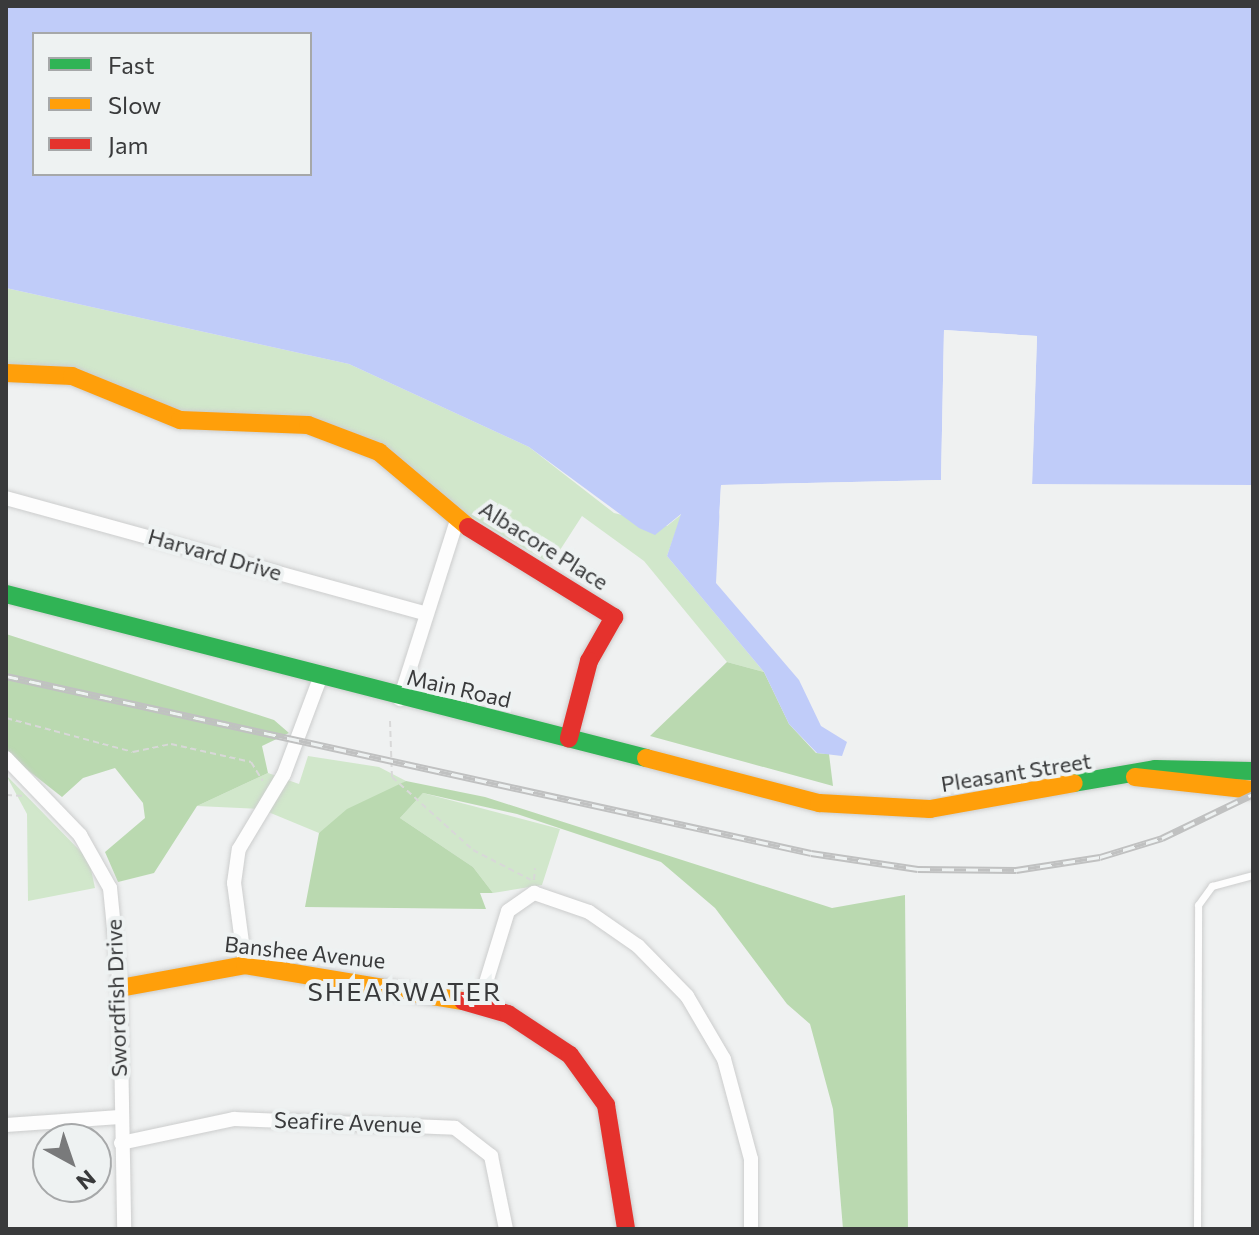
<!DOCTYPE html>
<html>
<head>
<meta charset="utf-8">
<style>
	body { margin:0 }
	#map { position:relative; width:1259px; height:1235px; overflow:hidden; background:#eff1f1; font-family:Commissioner,sans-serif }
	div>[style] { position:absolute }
	.green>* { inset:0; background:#d1e7cb }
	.forest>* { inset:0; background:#bad9b0 }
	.water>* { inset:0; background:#c0ccf9 }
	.pier>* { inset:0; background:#eff1f1 }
	.path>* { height:2px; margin-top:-1px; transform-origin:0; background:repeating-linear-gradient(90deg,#d8d8d8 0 6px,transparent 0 10px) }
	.roads { filter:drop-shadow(0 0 2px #cccdcd) drop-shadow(0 0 2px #cccdcd) }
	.lane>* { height:7px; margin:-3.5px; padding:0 3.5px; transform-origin:3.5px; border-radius:3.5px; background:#fdfdfd }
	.street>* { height:14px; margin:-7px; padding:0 7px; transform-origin:7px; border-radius:7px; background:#fdfdfd }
	.fast>* { height:18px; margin:-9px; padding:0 9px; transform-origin:9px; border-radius:9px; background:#30b455 }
	.slow>* { height:18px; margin:-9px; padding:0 9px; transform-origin:9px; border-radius:9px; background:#ff9f0a }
	.jam>* { height:18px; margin:-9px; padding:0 9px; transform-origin:9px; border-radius:9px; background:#e5322d }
	.rail>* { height:7px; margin-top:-3.5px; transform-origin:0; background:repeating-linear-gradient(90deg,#eef2f2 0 12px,#c0c1c1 0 24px); box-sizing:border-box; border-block:2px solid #c0c1c1 }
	span { translate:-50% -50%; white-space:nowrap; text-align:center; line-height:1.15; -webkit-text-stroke:8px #eef2f2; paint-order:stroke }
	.street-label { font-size:22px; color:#393a3b }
	.quarter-label { font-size:26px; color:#393a3b; letter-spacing:2px }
	.frame { position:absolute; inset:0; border:8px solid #393a3b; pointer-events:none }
	.legend { position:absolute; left:32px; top:32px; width:280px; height:144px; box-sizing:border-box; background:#eef2f2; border:2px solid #a6a8a9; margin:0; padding:10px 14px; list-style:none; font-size:24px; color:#393a3b }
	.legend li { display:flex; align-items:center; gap:16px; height:40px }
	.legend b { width:40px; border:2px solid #a6a8a9 }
	.north { position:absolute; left:32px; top:1123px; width:80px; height:80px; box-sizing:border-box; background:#eef2f2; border:2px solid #a6a8a9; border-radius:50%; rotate:140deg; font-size:22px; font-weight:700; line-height:32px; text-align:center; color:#393a3b }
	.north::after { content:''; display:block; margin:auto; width:28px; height:36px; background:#797a7b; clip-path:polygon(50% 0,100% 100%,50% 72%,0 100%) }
</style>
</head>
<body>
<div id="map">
	<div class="green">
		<i style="clip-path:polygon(6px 288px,349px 364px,529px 447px,614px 513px,667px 526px,682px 514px,667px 556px,764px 672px,727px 662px,644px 561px,582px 516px,551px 564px,456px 508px,381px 445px,199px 415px,6px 366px)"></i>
		<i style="clip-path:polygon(308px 756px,379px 767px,406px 781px,319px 833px,261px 809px,197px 806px,268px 773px,299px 784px)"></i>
		<i style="clip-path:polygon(6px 775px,89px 860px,95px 888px,28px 901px,27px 814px)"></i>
		<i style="clip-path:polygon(423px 793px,560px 829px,542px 885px,493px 893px,473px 867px,400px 818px)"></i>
	</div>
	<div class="forest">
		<i style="clip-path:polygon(6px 634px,274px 720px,289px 733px,262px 746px,268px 773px,197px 806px,154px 873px,118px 882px,105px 852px,145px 818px,143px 803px,115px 768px,83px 778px,62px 797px,6px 753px)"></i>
		<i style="clip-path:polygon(727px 662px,764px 672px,789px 724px,816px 753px,829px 754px,833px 786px,650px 736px)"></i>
		<i style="clip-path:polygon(406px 781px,485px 797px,832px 908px,905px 895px,908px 1229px,843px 1229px,833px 1109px,810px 1024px,787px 1004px,715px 908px,661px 862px,517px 814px,423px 793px,400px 818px,473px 867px,493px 893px,480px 893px,486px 909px,305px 907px,319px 833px,347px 809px)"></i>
	</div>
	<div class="water">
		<i style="clip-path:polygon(evenodd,6px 6px,1253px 6px,1253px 485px,1032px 484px,1037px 336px,944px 330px,941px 480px,721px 485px,716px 583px,799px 680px,821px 726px,847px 742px,842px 756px,817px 753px,789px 724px,764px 672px,667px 556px,681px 514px,655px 535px,639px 528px,529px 447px,349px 364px,6px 288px,6px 6px,34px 34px,310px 34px,310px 174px,34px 174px,34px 34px)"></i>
	</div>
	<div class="pier">
		<i style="clip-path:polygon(944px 330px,1037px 336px,1032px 488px,1033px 340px,948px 334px,944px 484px,724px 489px,719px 518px,721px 485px,941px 480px)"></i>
	</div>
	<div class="path">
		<i style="left:82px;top:6px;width:18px"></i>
		<i style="left:6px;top:718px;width:131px;rotate:15deg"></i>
		<i style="left:133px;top:752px;width:39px;rotate:-12deg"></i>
		<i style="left:171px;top:744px;width:82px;rotate:12.7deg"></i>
		<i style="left:251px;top:762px;width:22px;rotate:58deg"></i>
		<i style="left:390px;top:721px;width:56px;rotate:88deg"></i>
		<i style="left:392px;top:777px;width:109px;rotate:42deg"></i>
		<i style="left:473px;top:850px;width:65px;rotate:27.3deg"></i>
		<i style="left:6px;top:795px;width:19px;rotate:3deg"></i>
		<i style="left:534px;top:880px;width:12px;rotate:-85deg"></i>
	</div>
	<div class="roads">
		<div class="lane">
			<i style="left:1197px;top:1229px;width:324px;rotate:-89.8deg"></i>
			<i style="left:1198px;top:905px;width:24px;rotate:-54deg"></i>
			<i style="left:1212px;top:886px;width:42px;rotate:-15deg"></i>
		</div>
		<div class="street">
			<i style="left:6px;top:498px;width:434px;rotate:15.4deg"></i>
			<i style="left:400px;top:699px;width:188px;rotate:-72.3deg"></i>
			<i style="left:6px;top:758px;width:107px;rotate:46.1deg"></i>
			<i style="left:80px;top:835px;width:61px;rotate:60.5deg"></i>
			<i style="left:110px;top:888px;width:100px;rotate:84.3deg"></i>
			<i style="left:120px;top:988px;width:241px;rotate:89deg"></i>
			<i style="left:245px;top:965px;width:83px;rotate:-97.6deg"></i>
			<i style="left:234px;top:883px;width:34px;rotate:-82deg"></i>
			<i style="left:239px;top:849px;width:87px;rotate:-59deg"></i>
			<i style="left:284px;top:774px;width:103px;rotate:-69.4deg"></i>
			<i style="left:480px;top:1002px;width:95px;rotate:-72.9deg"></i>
			<i style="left:508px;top:911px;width:32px;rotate:-35deg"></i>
			<i style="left:534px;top:893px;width:58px;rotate:19.1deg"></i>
			<i style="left:589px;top:912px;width:60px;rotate:34.8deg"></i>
			<i style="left:638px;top:946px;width:70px;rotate:45.6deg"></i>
			<i style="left:687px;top:996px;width:73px;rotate:59.6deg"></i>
			<i style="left:724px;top:1059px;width:104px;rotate:74.9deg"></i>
			<i style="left:751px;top:1159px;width:70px;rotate:90deg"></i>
			<i style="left:6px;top:1125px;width:114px;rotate:-4deg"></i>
			<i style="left:121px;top:1143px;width:116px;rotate:-12deg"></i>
			<i style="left:234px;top:1119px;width:221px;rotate:2.3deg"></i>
			<i style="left:455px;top:1128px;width:46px;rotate:37.9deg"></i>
			<i style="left:491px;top:1156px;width:75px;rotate:78.4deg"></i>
		</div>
		<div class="fast">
			<i style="left:6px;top:594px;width:661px;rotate:14.37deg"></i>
			<i style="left:1074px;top:783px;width:82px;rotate:-9.8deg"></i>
			<i style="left:1155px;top:769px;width:98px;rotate:1.2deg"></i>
		</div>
		<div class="slow">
			<i style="left:6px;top:373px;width:66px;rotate:2.6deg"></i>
			<i style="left:72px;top:376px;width:117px;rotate:22.2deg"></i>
			<i style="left:180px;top:420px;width:128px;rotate:2.2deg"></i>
			<i style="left:308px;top:425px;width:76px;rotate:20.8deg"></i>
			<i style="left:379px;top:452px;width:116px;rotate:40.1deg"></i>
			<i style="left:646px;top:758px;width:179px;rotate:14.6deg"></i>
			<i style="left:819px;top:803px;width:111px;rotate:3.1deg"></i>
			<i style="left:930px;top:809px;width:146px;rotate:-10.2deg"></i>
			<i style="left:1135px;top:777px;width:119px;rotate:6.3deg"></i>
			<i style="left:120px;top:988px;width:127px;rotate:-10.4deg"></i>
			<i style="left:245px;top:965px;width:221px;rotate:9.4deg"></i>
		</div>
		<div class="jam">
			<i style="left:468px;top:527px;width:172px;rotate:31.7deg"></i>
			<i style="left:614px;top:617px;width:51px;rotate:119.6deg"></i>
			<i style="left:589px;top:661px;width:80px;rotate:104.6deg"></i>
			<i style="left:463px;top:1001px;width:47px;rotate:16.1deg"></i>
			<i style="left:508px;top:1014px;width:74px;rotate:33.5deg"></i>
			<i style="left:570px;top:1055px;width:62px;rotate:54.2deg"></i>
			<i style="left:606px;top:1105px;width:126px;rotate:80.8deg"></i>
		</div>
	</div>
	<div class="rail">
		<i style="left:6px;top:676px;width:824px;rotate:12.4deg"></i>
		<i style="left:811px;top:853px;width:108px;rotate:8.5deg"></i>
		<i style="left:918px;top:869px;width:98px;rotate:0.6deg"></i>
		<i style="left:1016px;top:870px;width:85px;rotate:-8.8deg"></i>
		<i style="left:1100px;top:857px;width:65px;rotate:-17deg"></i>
		<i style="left:1162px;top:838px;width:101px;rotate:-25.8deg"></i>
	</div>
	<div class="street-label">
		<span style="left:544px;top:545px;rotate:32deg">Albacore Place</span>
		<span style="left:215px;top:554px;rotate:16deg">Harvard Drive</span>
		<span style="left:459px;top:688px;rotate:13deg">Main Road</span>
		<span style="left:1016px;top:772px;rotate:-9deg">Pleasant Street</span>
		<span style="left:305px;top:952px;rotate:6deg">Banshee Avenue</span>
		<span style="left:116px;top:998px;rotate:-92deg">Swordfish Drive</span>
		<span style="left:348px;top:1122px;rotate:2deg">Seafire Avenue</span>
	</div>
	<div class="quarter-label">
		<span style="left:405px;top:991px">SHEARWATER</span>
	</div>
	<div class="frame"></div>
	<ul class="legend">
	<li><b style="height:10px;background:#30b455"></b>Fast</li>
	<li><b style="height:10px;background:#ff9f0a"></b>Slow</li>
	<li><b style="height:10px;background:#e5322d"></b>Jam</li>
	</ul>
	<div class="north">N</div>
</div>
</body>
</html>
